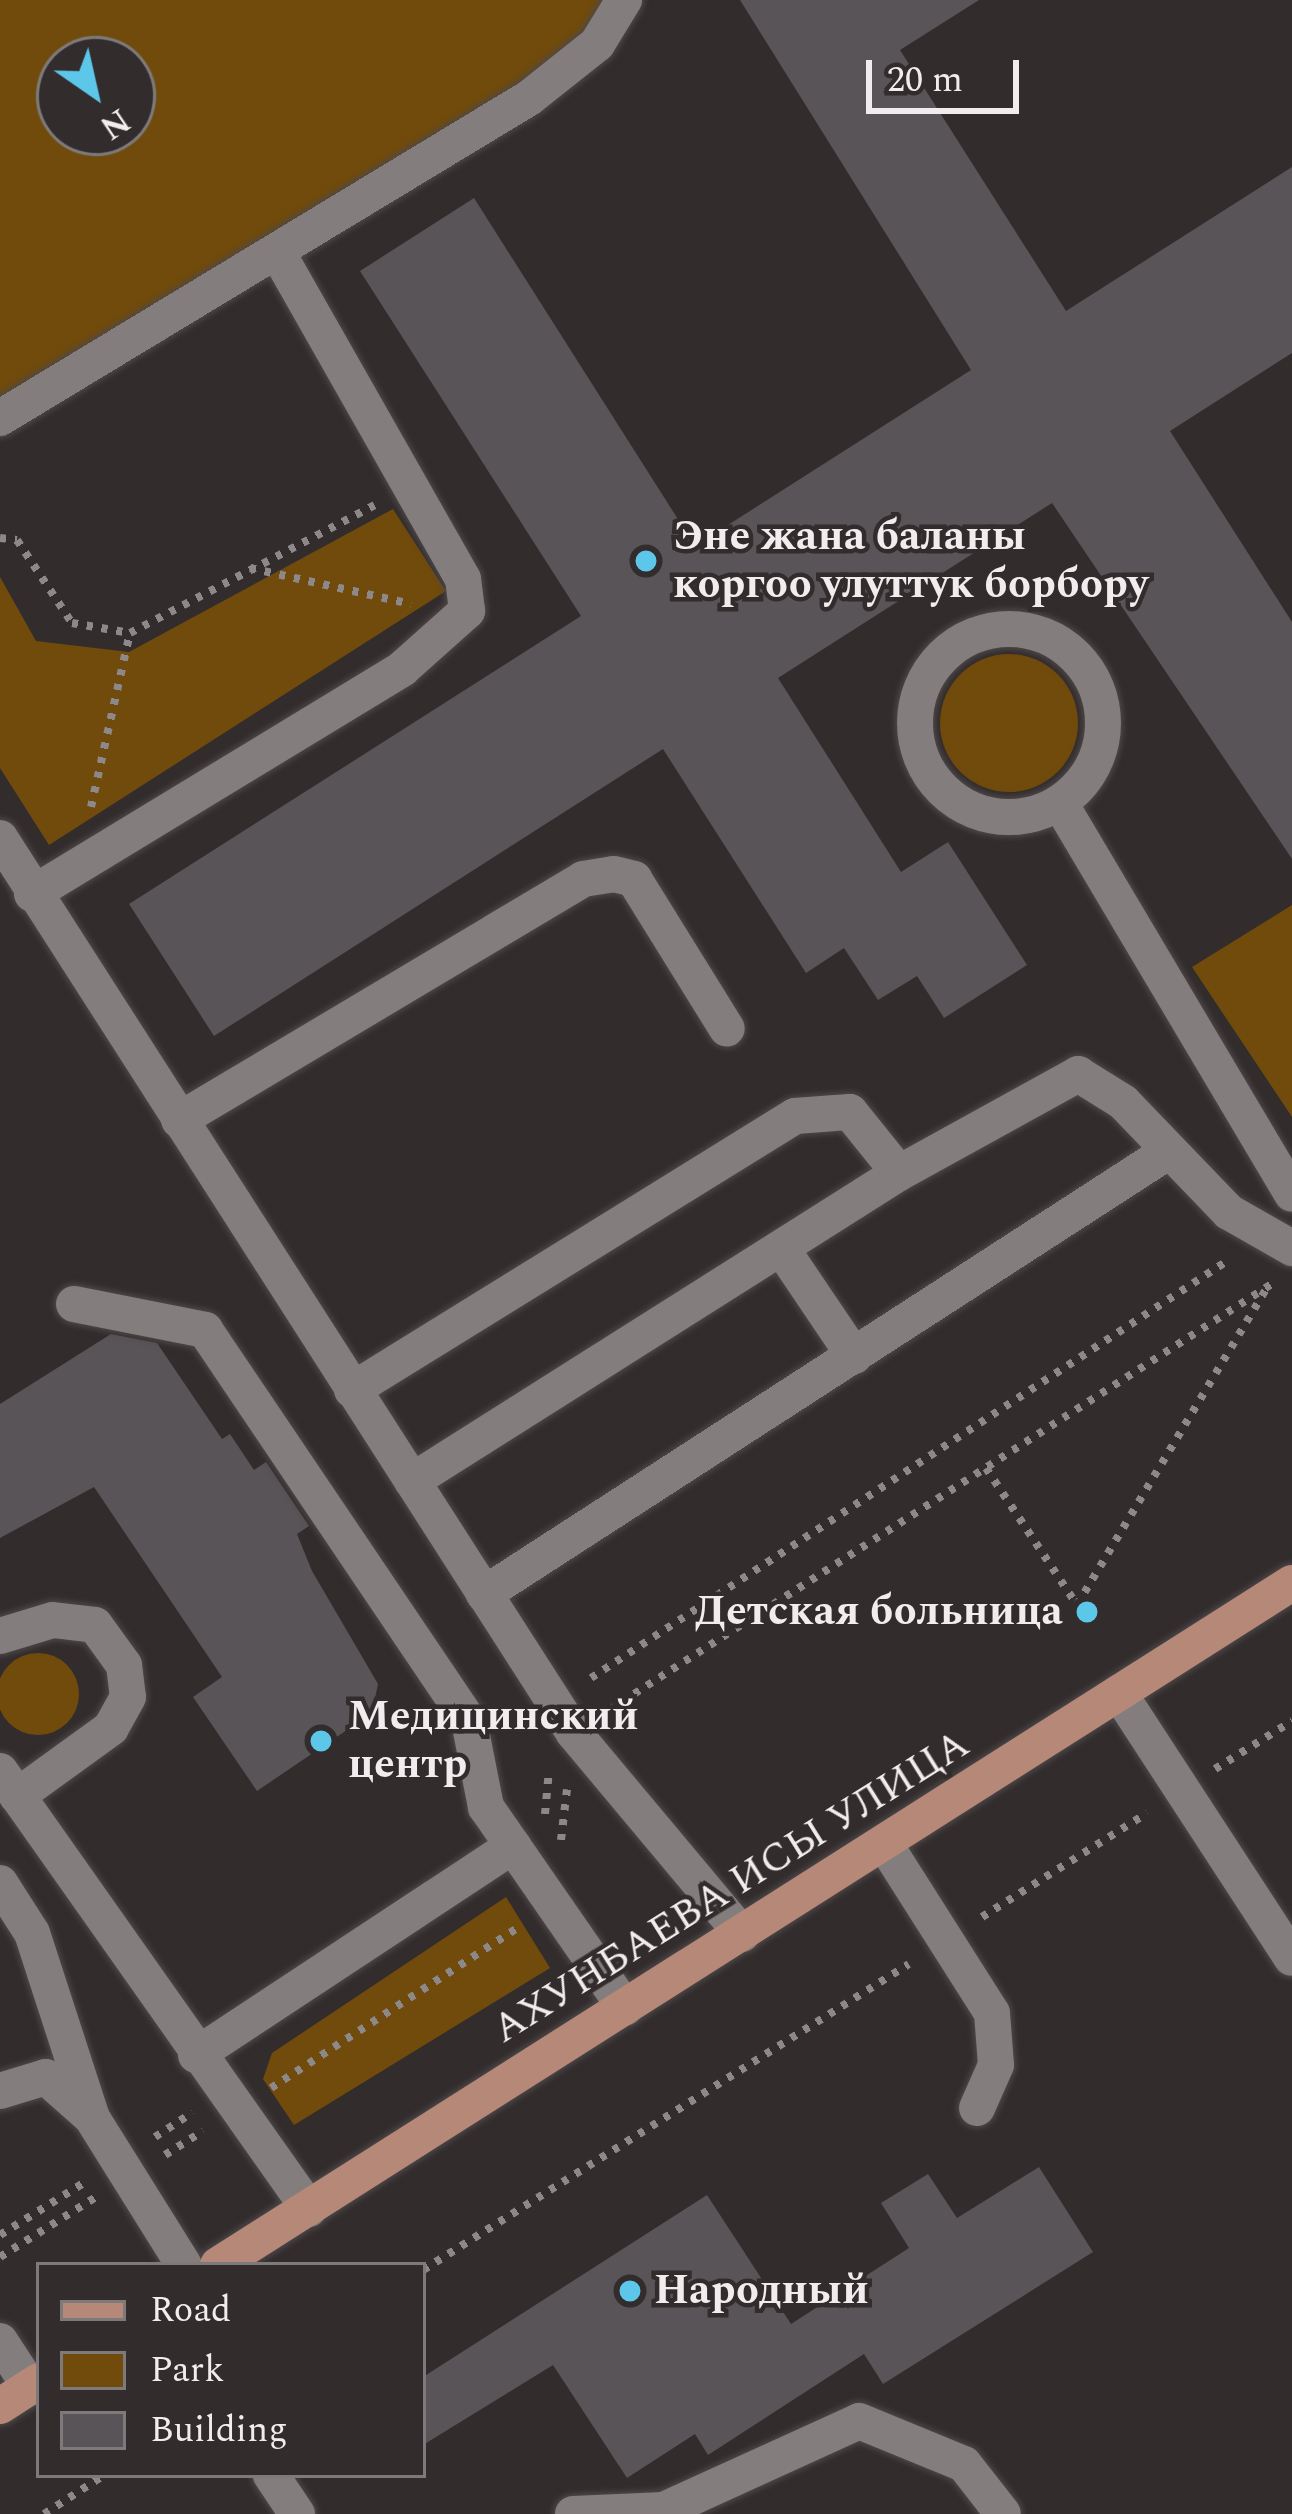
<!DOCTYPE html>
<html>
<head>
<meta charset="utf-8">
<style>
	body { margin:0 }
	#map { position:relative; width:1292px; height:2514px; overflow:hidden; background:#322c2d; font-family:Spectral,serif }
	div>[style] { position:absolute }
	.green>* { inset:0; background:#714b0b }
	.round { border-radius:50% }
	.building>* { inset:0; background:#595457 }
	.path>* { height:8px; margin-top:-4px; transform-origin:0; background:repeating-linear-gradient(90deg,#8d8889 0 6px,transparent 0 15px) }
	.roads { filter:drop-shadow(0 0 3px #4e4849) drop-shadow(0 0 3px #4e4849) }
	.minor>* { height:36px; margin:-18px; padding:0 18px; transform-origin:18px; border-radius:18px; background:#847d7e }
	.minor>.ring { margin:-18px; padding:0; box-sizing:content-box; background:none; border:36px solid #847d7e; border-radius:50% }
	.major>* { height:36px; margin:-18px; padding:0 18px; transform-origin:18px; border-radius:18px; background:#b68878 }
	.dots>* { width:33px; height:33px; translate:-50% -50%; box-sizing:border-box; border:6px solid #322c2d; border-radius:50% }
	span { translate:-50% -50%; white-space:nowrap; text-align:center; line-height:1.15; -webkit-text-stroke:9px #322c2d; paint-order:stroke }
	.poi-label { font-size:42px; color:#f1edee; font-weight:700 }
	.left { translate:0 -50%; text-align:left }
	.right { translate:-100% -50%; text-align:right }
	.street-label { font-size:42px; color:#f1edee }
	.legend { position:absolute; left:36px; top:2262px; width:390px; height:216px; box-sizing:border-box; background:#322c2d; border:3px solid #7e797a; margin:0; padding:15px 21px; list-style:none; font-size:36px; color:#f1edee }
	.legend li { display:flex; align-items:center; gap:24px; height:60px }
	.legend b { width:60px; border:3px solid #7e797a }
	.north { position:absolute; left:36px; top:36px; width:120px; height:120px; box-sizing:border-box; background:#322c2d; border:3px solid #7e797a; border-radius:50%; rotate:146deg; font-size:33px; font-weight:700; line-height:48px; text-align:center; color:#f1edee }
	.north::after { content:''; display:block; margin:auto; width:42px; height:54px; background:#5cc7e8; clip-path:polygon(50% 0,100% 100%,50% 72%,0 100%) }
	.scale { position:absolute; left:866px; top:60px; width:153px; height:54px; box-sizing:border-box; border:6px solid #f1edee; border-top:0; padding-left:15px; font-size:36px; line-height:42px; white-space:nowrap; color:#f1edee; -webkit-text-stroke:9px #322c2d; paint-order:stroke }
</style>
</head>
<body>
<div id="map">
	<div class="green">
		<i style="clip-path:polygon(evenodd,0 0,605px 0,566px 57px,0 398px,0 0,60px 60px,132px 60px,132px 132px,60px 132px,60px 60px)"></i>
		<i style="clip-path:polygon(393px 509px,446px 591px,49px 845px,0 768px,0 577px,36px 641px,129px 652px)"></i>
		<i class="round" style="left:940px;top:654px;width:138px;height:138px"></i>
		<i style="clip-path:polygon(1292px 905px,1292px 1117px,1192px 967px)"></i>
		<i class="round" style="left:-3px;top:1653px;width:82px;height:82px"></i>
		<i style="clip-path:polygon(506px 1897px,550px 1968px,294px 2125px,263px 2079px,272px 2053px)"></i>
	</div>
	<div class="building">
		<i style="clip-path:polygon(740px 0,979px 0,900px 50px,1066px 311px,1292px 167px,1292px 353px,1170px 431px,1292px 622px,1292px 859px,1052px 503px,778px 678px,901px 872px,948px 842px,1027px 965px,944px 1018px,917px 976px,878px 1000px,844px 948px,806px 973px,663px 749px,214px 1036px,129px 904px,581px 616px,360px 271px,474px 198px,695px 546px,971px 370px)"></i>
		<i style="clip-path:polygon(111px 1334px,157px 1343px,222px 1439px,230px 1434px,254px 1470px,266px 1462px,309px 1526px,297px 1534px,312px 1571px,378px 1684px,372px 1713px,257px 1791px,193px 1697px,222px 1677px,94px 1487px,0 1538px,0 1404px)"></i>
		<i style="clip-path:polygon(1039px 2167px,1093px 2252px,883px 2384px,864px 2354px,708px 2455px,695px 2434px,627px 2478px,553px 2365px,423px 2445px,423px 2377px,707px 2195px,791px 2324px,909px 2248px,881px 2203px,928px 2174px,957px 2218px)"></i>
	</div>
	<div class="path">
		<i style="left:0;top:538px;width:17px;rotate:7deg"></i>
		<i style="left:17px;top:540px;width:100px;rotate:56.5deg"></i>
		<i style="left:72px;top:623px;width:59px;rotate:9.8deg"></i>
		<i style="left:130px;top:633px;width:276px;rotate:-27.6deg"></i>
		<i style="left:250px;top:568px;width:165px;rotate:12.6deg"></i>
		<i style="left:91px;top:807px;width:178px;rotate:-77.4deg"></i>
		<i style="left:986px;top:1468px;width:164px;rotate:56.4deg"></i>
		<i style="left:1077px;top:1605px;width:370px;rotate:-59.1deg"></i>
		<i style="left:591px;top:1678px;width:764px;rotate:-33.25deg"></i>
		<i style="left:609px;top:1710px;width:789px;rotate:-32.74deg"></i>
		<i style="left:1215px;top:1769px;width:91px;rotate:-31.9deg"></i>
		<i style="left:545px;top:1814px;width:44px;rotate:-84.8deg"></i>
		<i style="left:561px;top:1840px;width:51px;rotate:-83.3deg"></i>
		<i style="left:982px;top:1917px;width:195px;rotate:-32.2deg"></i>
		<i style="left:271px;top:2088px;width:297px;rotate:-33deg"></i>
		<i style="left:155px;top:2137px;width:45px;rotate:-33.3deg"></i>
		<i style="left:165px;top:2155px;width:45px;rotate:-32.3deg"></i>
		<i style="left:0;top:2235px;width:97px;rotate:-31.9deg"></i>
		<i style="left:0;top:2257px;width:113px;rotate:-32deg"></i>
		<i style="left:423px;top:2270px;width:574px;rotate:-32.2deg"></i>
		<i style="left:44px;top:2514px;width:72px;rotate:-33deg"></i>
	</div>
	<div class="roads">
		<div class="minor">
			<i style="left:0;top:418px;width:618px;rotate:-31.17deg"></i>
			<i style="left:529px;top:98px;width:87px;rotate:-38.5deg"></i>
			<i style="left:597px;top:44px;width:52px;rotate:-58.5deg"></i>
			<i class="ring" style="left:915px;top:629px;width:152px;height:152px"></i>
			<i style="left:1061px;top:805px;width:452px;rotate:59.3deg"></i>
			<i style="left:0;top:838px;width:1063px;rotate:57.33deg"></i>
			<i style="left:574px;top:1733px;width:262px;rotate:50.1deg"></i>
			<i style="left:32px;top:894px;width:434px;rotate:-31.3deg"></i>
			<i style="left:403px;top:668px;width:86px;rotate:-41.7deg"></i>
			<i style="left:467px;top:611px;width:32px;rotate:-97deg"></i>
			<i style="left:463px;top:579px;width:377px;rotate:-119.6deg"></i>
			<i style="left:179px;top:1120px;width:470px;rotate:-30.8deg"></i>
			<i style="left:583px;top:879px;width:31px;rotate:-9deg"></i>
			<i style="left:614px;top:874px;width:21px;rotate:14deg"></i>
			<i style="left:634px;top:879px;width:176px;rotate:58.2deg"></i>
			<i style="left:786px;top:1255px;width:122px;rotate:56deg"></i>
			<i style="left:74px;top:1304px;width:134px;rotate:11.2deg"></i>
			<i style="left:205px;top:1330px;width:472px;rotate:56deg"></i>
			<i style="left:469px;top:1721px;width:88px;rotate:78.8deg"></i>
			<i style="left:486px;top:1807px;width:244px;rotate:55.3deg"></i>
			<i style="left:352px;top:1390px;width:521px;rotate:-31.74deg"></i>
			<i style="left:795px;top:1116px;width:55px;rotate:-4.2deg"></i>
			<i style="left:850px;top:1112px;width:78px;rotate:51.2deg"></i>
			<i style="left:412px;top:1481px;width:576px;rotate:-32.31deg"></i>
			<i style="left:899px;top:1173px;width:205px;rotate:-28.9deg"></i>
			<i style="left:1078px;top:1074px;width:53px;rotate:31.9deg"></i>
			<i style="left:1123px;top:1102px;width:153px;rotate:46.1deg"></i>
			<i style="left:1229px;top:1212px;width:73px;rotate:29.7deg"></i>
			<i style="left:484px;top:1594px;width:812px;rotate:-32.89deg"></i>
			<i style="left:0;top:1636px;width:55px;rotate:-16.8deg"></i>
			<i style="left:53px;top:1620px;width:42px;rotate:6.8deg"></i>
			<i style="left:95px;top:1625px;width:49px;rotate:54.1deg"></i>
			<i style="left:124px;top:1665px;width:32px;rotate:83deg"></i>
			<i style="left:128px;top:1697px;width:35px;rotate:119deg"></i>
			<i style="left:111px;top:1728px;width:116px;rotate:144.1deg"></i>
			<i style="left:1119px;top:1693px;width:316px;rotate:56.9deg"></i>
			<i style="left:0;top:1771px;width:536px;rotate:54.8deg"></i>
			<i style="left:884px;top:1843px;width:201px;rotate:57.6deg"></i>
			<i style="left:992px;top:2013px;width:52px;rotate:85.6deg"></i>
			<i style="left:996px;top:2065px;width:47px;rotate:113.8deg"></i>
			<i style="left:0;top:1883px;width:59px;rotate:57.4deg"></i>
			<i style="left:32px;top:1933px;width:194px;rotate:72deg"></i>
			<i style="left:92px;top:2118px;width:173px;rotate:58deg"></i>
			<i style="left:196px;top:2055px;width:380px;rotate:-33.4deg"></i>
			<i style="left:0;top:2091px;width:48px;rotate:-16.9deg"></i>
			<i style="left:46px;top:2077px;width:57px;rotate:41.5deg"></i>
			<i style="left:0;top:2341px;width:55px;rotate:56.9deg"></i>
			<i style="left:271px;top:2475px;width:47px;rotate:56.3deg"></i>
			<i style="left:573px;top:2514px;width:91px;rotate:-2.5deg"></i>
			<i style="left:664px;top:2510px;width:214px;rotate:-24.5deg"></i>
			<i style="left:859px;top:2421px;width:113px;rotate:22.3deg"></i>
			<i style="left:964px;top:2464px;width:63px;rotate:52deg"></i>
		</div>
		<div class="major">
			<i style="left:218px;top:2265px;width:1272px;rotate:-32.42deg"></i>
			<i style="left:0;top:2406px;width:46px;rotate:-32.7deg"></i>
		</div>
	</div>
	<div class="dots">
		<i style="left:646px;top:561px;background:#5cc7e8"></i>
		<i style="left:1087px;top:1612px;background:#5cc7e8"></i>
		<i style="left:321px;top:1741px;background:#5cc7e8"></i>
		<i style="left:630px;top:2291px;background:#5cc7e8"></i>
	</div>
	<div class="poi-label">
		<span class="left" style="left:673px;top:561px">Эне жана баланы<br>коргоо улуттук борбору</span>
		<span class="right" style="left:1063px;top:1612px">Детская больница</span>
		<span class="left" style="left:348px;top:1741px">Медицинский<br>центр</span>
		<span class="left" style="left:654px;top:2291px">Народный</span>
	</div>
	<div class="street-label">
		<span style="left:731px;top:1887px;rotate:-32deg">АХУНБАЕВА ИСЫ УЛИЦА</span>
	</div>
	<ul class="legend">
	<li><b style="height:15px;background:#b68878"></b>Road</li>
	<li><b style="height:33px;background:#714b0b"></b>Park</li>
	<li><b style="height:33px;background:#595457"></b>Building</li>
	</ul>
	<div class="north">N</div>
	<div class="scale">20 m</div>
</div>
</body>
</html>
